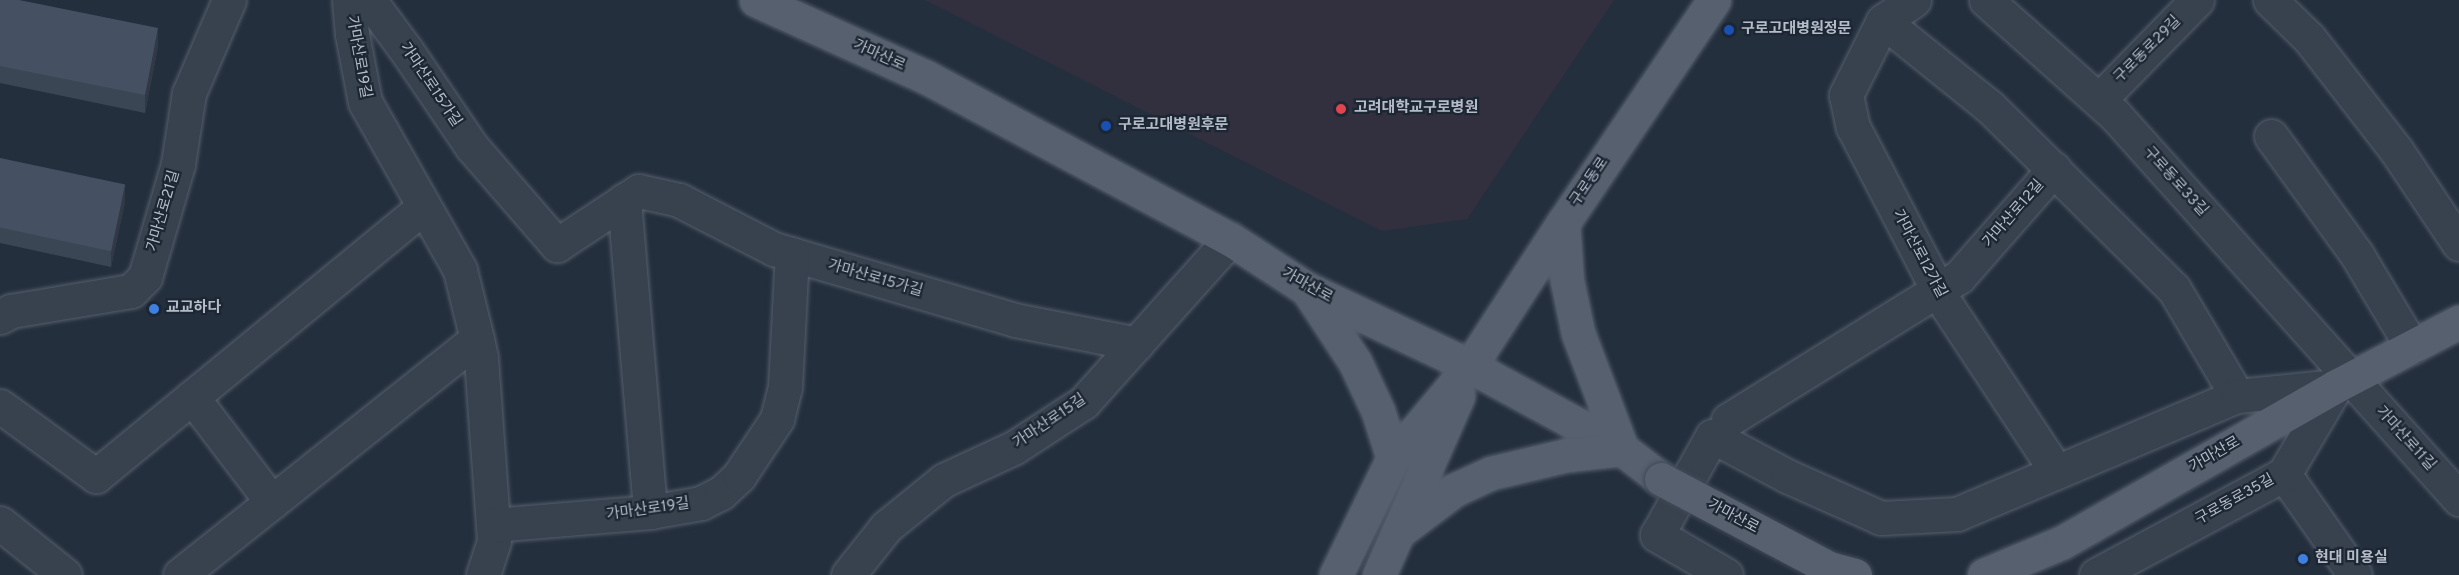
<!DOCTYPE html>
<html>
<head>
<meta charset="utf-8">
<style>
	body { margin:0 }
	#map { position:relative; width:2459px; height:575px; overflow:hidden; background:#242f3e; font-family:Overpass,"Noto Sans KR",sans-serif }
	div>[style] { position:absolute }
	.medical>* { inset:0; background:#32303f }
	.roads { filter:drop-shadow(0 0 2px #565f6c) drop-shadow(0 0 2px #565f6c) }
	.minor>* { height:33px; margin:-16.5px; padding:0 16.5px; transform-origin:16.5px; border-radius:16.5px; background:#38414e }
	.major>* { height:33px; margin:-16.5px; padding:0 16.5px; transform-origin:16.5px; border-radius:16.5px; background:#56606e }
	.bridges { filter:drop-shadow(0 0 2px #414a57) drop-shadow(0 0 2px #414a57) }
	.major-bridge>* { height:33px; margin:-16.5px; padding:0 16.5px; transform-origin:16.5px; border-radius:16.5px; background:#56606e }
	.wall>* { inset:0; background:#3b4654 }
	.shaded-wall>* { inset:0; background:#303945 }
	.building>* { inset:0; background:#455162; transform-origin:0 0 }
	.dots>* { width:16px; height:16px; translate:-50% -50%; box-sizing:border-box; border:3px solid #1d2633; border-radius:50% }
	span { translate:-50% -50%; white-space:nowrap; text-align:center; line-height:1.15; -webkit-text-stroke:4.5px #1d2633; paint-order:stroke }
	.poi-label { font-size:15px; color:#b4bcc9; font-weight:700 }
	.left { translate:0 -50%; text-align:left }
	.street-label { font-size:15px; color:#b4bcc9 }
</style>
</head>
<body>
<div id="map">
	<div class="medical">
		<i style="clip-path:polygon(925px 0,1614px 0,1467px 219px,1382px 231px)"></i>
	</div>
	<div class="roads">
		<div class="minor">
			<i style="left:349px;top:0;width:34px;rotate:85deg"></i>
			<i style="left:352px;top:34px;width:69px;rotate:79.2deg"></i>
			<i style="left:365px;top:102px;width:193px;rotate:60.5deg"></i>
			<i style="left:460px;top:270px;width:71px;rotate:76.2deg"></i>
			<i style="left:477px;top:339px;width:19px;rotate:78deg"></i>
			<i style="left:481px;top:358px;width:183px;rotate:85.9deg"></i>
			<i style="left:494px;top:541px;width:36px;rotate:108deg"></i>
			<i style="left:369px;top:0;width:62px;rotate:53.5deg"></i>
			<i style="left:406px;top:50px;width:117px;rotate:55.8deg"></i>
			<i style="left:472px;top:147px;width:130px;rotate:49.1deg"></i>
			<i style="left:557px;top:245px;width:98px;rotate:-33.4deg"></i>
			<i style="left:639px;top:191px;width:41px;rotate:12.7deg"></i>
			<i style="left:679px;top:200px;width:107px;rotate:27.3deg"></i>
			<i style="left:774px;top:249px;width:251px;rotate:16.4deg"></i>
			<i style="left:1015px;top:320px;width:124px;rotate:11.1deg"></i>
			<i style="left:1914px;top:0;width:37px;rotate:146deg"></i>
			<i style="left:1883px;top:21px;width:83px;rotate:116.6deg"></i>
			<i style="left:1846px;top:95px;width:33px;rotate:78deg"></i>
			<i style="left:1853px;top:127px;width:195px;rotate:62.5deg"></i>
			<i style="left:1943px;top:300px;width:206px;rotate:56.5deg"></i>
			<i style="left:1986px;top:0;width:173px;rotate:41.7deg"></i>
			<i style="left:2115px;top:115px;width:516px;rotate:48.14deg"></i>
			<i style="left:2270px;top:0;width:54px;rotate:44.3deg"></i>
			<i style="left:2309px;top:38px;width:142px;rotate:52.2deg"></i>
			<i style="left:2396px;top:150px;width:113px;rotate:56.2deg"></i>
			<i style="left:1883px;top:21px;width:137px;rotate:38.8deg"></i>
			<i style="left:1990px;top:107px;width:259px;rotate:44.7deg"></i>
			<i style="left:2174px;top:289px;width:124px;rotate:59.5deg"></i>
			<i style="left:2099px;top:100px;width:140px;rotate:-45.6deg"></i>
			<i style="left:2271px;top:136px;width:147px;rotate:54.1deg"></i>
			<i style="left:2357px;top:255px;width:107px;rotate:59.1deg"></i>
			<i style="left:624px;top:200px;width:313px;rotate:85.2deg"></i>
			<i style="left:0;top:317px;width:13px;rotate:-29deg"></i>
			<i style="left:11px;top:311px;width:122px;rotate:-9.5deg"></i>
			<i style="left:131px;top:291px;width:20px;rotate:-45deg"></i>
			<i style="left:145px;top:277px;width:118px;rotate:-73.7deg"></i>
			<i style="left:178px;top:164px;width:72px;rotate:-81.2deg"></i>
			<i style="left:189px;top:93px;width:101px;rotate:-66.7deg"></i>
			<i style="left:192px;top:397px;width:132px;rotate:52.7deg"></i>
			<i style="left:0;top:406px;width:119px;rotate:36.1deg"></i>
			<i style="left:96px;top:476px;width:423px;rotate:-39.4deg"></i>
			<i style="left:1728px;top:420px;width:272px;rotate:-31.8deg"></i>
			<i style="left:1959px;top:277px;width:144px;rotate:-48.7deg"></i>
			<i style="left:2284px;top:474px;width:123px;rotate:54.9deg"></i>
			<i style="left:0;top:523px;width:83px;rotate:38.7deg"></i>
			<i style="left:493px;top:525px;width:158px;rotate:-4.7deg"></i>
			<i style="left:650px;top:512px;width:52px;rotate:-10deg"></i>
			<i style="left:701px;top:503px;width:22px;rotate:-27deg"></i>
			<i style="left:721px;top:493px;width:25px;rotate:-43deg"></i>
			<i style="left:739px;top:476px;width:69px;rotate:-56.3deg"></i>
			<i style="left:777px;top:419px;width:33px;rotate:-76deg"></i>
			<i style="left:785px;top:387px;width:133px;rotate:-87deg"></i>
			<i style="left:180px;top:575px;width:379px;rotate:-38.5deg"></i>
			<i style="left:848px;top:575px;width:61px;rotate:-51.6deg"></i>
			<i style="left:886px;top:527px;width:75px;rotate:-39deg"></i>
			<i style="left:944px;top:480px;width:78px;rotate:-24.9deg"></i>
			<i style="left:1015px;top:447px;width:82px;rotate:-33.1deg"></i>
			<i style="left:1084px;top:402px;width:219px;rotate:-48.1deg"></i>
			<i style="left:1726px;top:575px;width:80px;rotate:-149.9deg"></i>
			<i style="left:1657px;top:535px;width:113px;rotate:-60.9deg"></i>
			<i style="left:1712px;top:436px;width:85px;rotate:28.1deg"></i>
			<i style="left:1787px;top:476px;width:103px;rotate:24.1deg"></i>
			<i style="left:1881px;top:518px;width:76px;rotate:-3deg"></i>
			<i style="left:1957px;top:514px;width:304px;rotate:-22.9deg"></i>
			<i style="left:2237px;top:396px;width:100px;rotate:-5.8deg"></i>
			<i style="left:2096px;top:575px;width:213px;rotate:-28.2deg"></i>
			<i style="left:2284px;top:474px;width:102px;rotate:-59.4deg"></i>
		</div>
		<div class="major">
			<i style="left:756px;top:0;width:187px;rotate:24.4deg"></i>
			<i style="left:926px;top:77px;width:344px;rotate:28.1deg"></i>
			<i style="left:1230px;top:239px;width:92px;rotate:33deg"></i>
			<i style="left:1307px;top:289px;width:180px;rotate:25.3deg"></i>
			<i style="left:1470px;top:366px;width:173px;rotate:28.6deg"></i>
			<i style="left:1622px;top:449px;width:49px;rotate:37.6deg"></i>
			<i style="left:1307px;top:289px;width:87px;rotate:56.7deg"></i>
			<i style="left:1355px;top:362px;width:54px;rotate:64.9deg"></i>
			<i style="left:1378px;top:411px;width:49px;rotate:72.3deg"></i>
			<i style="left:1401px;top:530px;width:66px;rotate:-37deg"></i>
			<i style="left:1454px;top:490px;width:41px;rotate:-24.7deg"></i>
			<i style="left:1491px;top:473px;width:78px;rotate:-13.3deg"></i>
			<i style="left:1567px;top:455px;width:55px;rotate:-6.2deg"></i>
			<i style="left:1622px;top:449px;width:124px;rotate:-110.8deg"></i>
			<i style="left:1578px;top:333px;width:53px;rotate:-101.9deg"></i>
			<i style="left:1567px;top:281px;width:58px;rotate:-93.9deg"></i>
			<i style="left:1336px;top:575px;width:130px;rotate:-64deg"></i>
			<i style="left:1393px;top:458px;width:120px;rotate:-50.1deg"></i>
			<i style="left:1470px;top:366px;width:171px;rotate:-57deg"></i>
			<i style="left:1563px;top:223px;width:269px;rotate:-55.9deg"></i>
			<i style="left:1379px;top:575px;width:196px;rotate:-66.2deg"></i>
			<i style="left:1984px;top:575px;width:83px;rotate:-22.6deg"></i>
			<i style="left:2061px;top:543px;width:317px;rotate:-29.7deg"></i>
			<i style="left:2336px;top:386px;width:139px;rotate:-27.5deg"></i>
		</div>
	</div>
	<div class="bridges">
		<div class="major-bridge">
			<i style="left:1661px;top:479px;width:190px;rotate:27.9deg"></i>
			<i style="left:1829px;top:568px;width:27px;rotate:15deg"></i>
		</div>
	</div>
	<div class="wall">
		<i style="clip-path:polygon(0 0,158px 46px,145px 113px,0 83px)"></i>
		<i style="clip-path:polygon(0 158px,125px 202px,111px 267px,0 243px)"></i>
	</div>
	<div class="shaded-wall">
		<i style="clip-path:polygon(158px 28px,158px 46px,145px 113px,145px 95px)"></i>
		<i style="clip-path:polygon(125px 185px,125px 202px,111px 267px,111px 249px)"></i>
	</div>
	<div class="building">
		<i style="clip-path:polygon(0 0,19px 0,158px 28px,145px 95px,0 66px)"></i>
		<i style="left:0;top:158px;width:128px;height:68px;rotate:12deg"></i>
	</div>
	<div class="dots">
		<i style="left:1729px;top:30px;background:#1a4fb4"></i>
		<i style="left:1341px;top:109px;background:#e0444e"></i>
		<i style="left:1106px;top:126px;background:#1a4fb4"></i>
		<i style="left:154px;top:309px;background:#3f7fe0"></i>
		<i style="left:2303px;top:559px;background:#3f7fe0"></i>
	</div>
	<div class="poi-label">
		<span class="left" style="left:1741px;top:30px">구로고대병원정문</span>
		<span class="left" style="left:1354px;top:109px">고려대학교구로병원</span>
		<span class="left" style="left:1118px;top:126px">구로고대병원후문</span>
		<span class="left" style="left:166px;top:309px">교교하다</span>
		<span class="left" style="left:2315px;top:559px">현대 미용실</span>
	</div>
	<div class="street-label">
		<span style="left:2148px;top:50px;rotate:-45deg">구로동로29길</span>
		<span style="left:879px;top:56px;rotate:24deg">가마산로</span>
		<span style="left:358px;top:57px;rotate:80deg">가마산로19길</span>
		<span style="left:430px;top:85px;rotate:56deg">가마산로15가길</span>
		<span style="left:1590px;top:182px;rotate:-56deg">구로동로</span>
		<span style="left:2175px;top:182px;rotate:48deg">구로동로33길</span>
		<span style="left:164px;top:211px;rotate:-74deg">가마산로21길</span>
		<span style="left:2014px;top:214px;rotate:-49deg">가마산로12길</span>
		<span style="left:1919px;top:254px;rotate:62deg">가마산로12가길</span>
		<span style="left:875px;top:279px;rotate:16deg">가마산로15가길</span>
		<span style="left:1307px;top:286px;rotate:29deg">가마산로</span>
		<span style="left:1050px;top:422px;rotate:-34deg">가마산로15길</span>
		<span style="left:2405px;top:439px;rotate:48deg">가마산로11길</span>
		<span style="left:2215px;top:455px;rotate:-30deg">가마산로</span>
		<span style="left:2235px;top:500px;rotate:-29deg">구로동로35길</span>
		<span style="left:648px;top:510px;rotate:-8deg">가마산로19길</span>
		<span style="left:1733px;top:517px;rotate:28deg">가마산로</span>
	</div>
</div>
</body>
</html>
